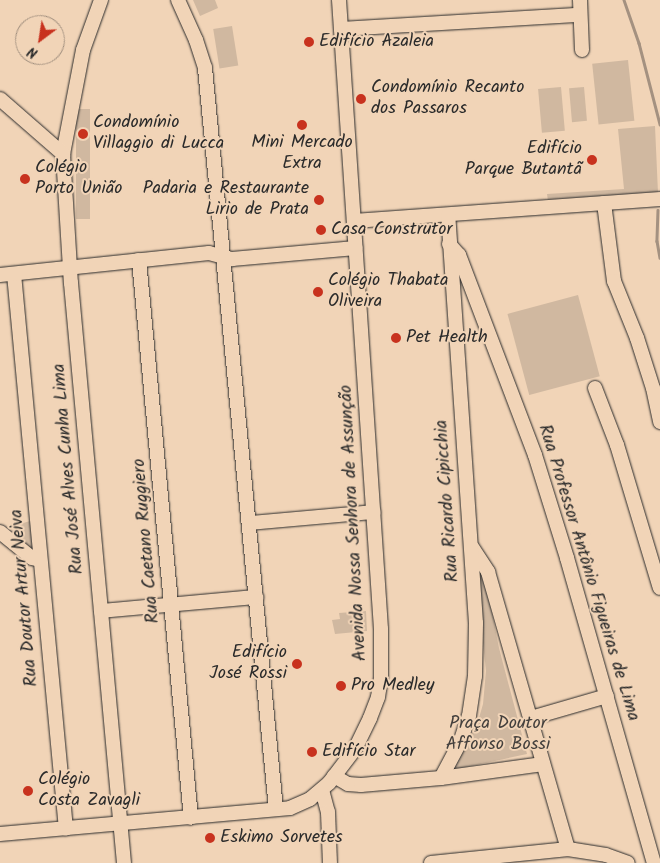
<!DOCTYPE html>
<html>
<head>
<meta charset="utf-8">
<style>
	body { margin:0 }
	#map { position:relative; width:660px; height:863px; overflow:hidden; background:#f1d4b7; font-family:Kalam,sans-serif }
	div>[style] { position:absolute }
	.green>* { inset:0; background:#d0b8a0; transform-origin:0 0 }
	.stream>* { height:2.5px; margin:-1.25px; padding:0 1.25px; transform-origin:1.25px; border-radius:1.25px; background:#a49180 }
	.roads { filter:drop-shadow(0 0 1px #2b2b2b) drop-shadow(0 0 1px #2b2b2b) }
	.minor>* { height:14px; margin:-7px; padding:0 7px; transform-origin:7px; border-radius:7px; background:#f1d4b7 }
	.dots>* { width:14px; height:14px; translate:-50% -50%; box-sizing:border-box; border:2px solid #f1d4b7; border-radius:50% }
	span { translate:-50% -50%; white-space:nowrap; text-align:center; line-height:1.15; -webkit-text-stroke:4px #f1d4b7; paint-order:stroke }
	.poi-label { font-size:18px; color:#2b2b2b }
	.left { translate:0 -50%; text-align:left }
	.right { translate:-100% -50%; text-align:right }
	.street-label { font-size:18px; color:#2b2b2b }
	.park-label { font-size:18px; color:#44403d }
	.north { position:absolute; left:15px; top:15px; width:50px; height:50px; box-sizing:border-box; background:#f1d4b7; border:1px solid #a2907f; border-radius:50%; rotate:211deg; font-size:14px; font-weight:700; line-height:20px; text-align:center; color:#2b2b2b }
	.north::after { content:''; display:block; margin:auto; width:18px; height:22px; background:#c8321e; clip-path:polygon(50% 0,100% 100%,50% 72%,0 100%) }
</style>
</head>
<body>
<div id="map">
	<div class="green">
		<i style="clip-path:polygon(193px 0,215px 0,218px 8px,200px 16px)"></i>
		<i style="left:232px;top:26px;width:40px;height:19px;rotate:81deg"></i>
		<i style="left:628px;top:60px;width:61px;height:36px;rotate:84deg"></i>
		<i style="left:561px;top:87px;width:44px;height:23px;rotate:85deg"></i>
		<i style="left:584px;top:87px;width:34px;height:15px;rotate:85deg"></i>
		<i style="left:90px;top:109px;width:110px;height:14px;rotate:90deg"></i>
		<i style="clip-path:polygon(655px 126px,658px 193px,548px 201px,547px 194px,624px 189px,618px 129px)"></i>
		<i style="left:578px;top:295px;width:84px;height:73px;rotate:75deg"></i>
		<i style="clip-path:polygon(30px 521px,33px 550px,11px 532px,20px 524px)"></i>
		<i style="clip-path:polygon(485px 577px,499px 648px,527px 754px,453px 770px,477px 725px,483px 704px,486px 671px,476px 578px)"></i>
		<i style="clip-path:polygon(366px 611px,367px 631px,335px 634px,332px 620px,340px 619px,339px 613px)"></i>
	</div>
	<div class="stream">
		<i style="left:624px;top:0;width:46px;rotate:70.8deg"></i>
		<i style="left:639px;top:43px;width:84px;rotate:75.5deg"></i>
		<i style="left:658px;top:210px;width:31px;rotate:92deg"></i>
		<i style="left:657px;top:241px;width:17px;rotate:80deg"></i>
	</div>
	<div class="roads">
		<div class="minor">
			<i style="left:101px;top:0;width:53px;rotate:109.8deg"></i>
			<i style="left:83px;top:50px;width:106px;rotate:100.9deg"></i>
			<i style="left:63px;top:154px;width:129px;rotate:86.5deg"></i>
			<i style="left:71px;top:283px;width:582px;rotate:84.78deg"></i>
			<i style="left:178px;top:0;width:44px;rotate:65.8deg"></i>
			<i style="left:196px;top:40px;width:29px;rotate:72deg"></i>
			<i style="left:205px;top:68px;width:744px;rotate:84.53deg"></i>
			<i style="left:580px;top:0;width:50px;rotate:87.7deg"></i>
			<i style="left:341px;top:29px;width:239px;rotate:-3.4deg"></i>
			<i style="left:0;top:99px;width:84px;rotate:41.1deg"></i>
			<i style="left:604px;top:203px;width:79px;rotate:82.7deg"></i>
			<i style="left:614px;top:281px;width:61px;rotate:68deg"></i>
			<i style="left:637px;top:338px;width:52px;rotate:72.3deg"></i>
			<i style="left:653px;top:388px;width:35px;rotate:78deg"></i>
			<i style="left:354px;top:221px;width:307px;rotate:-4.1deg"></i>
			<i style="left:449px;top:244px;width:15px;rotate:48deg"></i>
			<i style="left:459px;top:255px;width:214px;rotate:69.2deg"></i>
			<i style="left:535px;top:455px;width:108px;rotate:72.7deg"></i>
			<i style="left:567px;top:558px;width:317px;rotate:74.1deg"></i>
			<i style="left:139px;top:260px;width:560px;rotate:84.68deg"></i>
			<i style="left:14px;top:274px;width:557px;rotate:84.65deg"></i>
			<i style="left:0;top:275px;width:210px;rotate:-6deg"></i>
			<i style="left:209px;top:253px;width:24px;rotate:15deg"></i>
			<i style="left:232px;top:259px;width:124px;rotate:-5.1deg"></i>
			<i style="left:595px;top:388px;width:61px;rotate:68.9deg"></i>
			<i style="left:617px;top:445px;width:149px;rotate:73.3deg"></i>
			<i style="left:250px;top:523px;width:124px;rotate:-5.1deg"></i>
			<i style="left:0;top:532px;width:41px;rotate:39.1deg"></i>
			<i style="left:32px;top:558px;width:8px;rotate:14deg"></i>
			<i style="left:472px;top:547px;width:30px;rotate:57deg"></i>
			<i style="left:488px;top:572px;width:288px;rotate:73.9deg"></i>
			<i style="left:101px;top:611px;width:156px;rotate:-5.2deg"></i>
			<i style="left:531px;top:718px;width:79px;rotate:-16.1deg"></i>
			<i style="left:334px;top:776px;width:16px;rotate:30deg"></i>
			<i style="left:348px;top:784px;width:13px;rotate:4deg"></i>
			<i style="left:361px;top:785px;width:80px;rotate:-5deg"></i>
			<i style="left:441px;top:778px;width:103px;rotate:-7.8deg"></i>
			<i style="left:441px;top:778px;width:40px;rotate:-62deg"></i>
			<i style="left:460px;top:743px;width:28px;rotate:-72deg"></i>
			<i style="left:469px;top:716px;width:40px;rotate:-81.5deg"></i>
			<i style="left:475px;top:676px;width:53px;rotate:-88.9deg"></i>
			<i style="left:476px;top:623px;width:409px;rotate:-93.9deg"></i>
			<i style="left:322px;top:790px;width:23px;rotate:75deg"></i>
			<i style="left:328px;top:812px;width:51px;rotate:87.8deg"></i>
			<i style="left:0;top:834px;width:291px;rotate:-5.1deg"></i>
			<i style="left:290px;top:808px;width:22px;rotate:-24deg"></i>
			<i style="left:310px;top:799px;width:25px;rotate:-40deg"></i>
			<i style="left:329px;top:783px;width:43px;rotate:-52.6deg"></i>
			<i style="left:355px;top:749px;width:34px;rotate:-64deg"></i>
			<i style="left:370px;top:718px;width:22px;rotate:-69deg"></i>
			<i style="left:378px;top:697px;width:20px;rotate:-81deg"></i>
			<i style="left:381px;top:677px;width:48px;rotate:-90deg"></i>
			<i style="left:381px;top:629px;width:630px;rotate:-93.82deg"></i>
			<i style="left:431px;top:863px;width:138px;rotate:-5.8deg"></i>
			<i style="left:568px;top:849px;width:38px;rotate:9deg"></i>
			<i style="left:606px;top:855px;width:23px;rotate:20deg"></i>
		</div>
	</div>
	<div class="dots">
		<i style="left:309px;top:42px;background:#c8321e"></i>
		<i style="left:361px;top:99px;background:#c8321e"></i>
		<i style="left:302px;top:125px;background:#c8321e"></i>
		<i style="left:83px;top:134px;background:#c8321e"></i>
		<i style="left:592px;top:160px;background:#c8321e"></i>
		<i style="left:25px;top:179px;background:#c8321e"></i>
		<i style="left:319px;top:200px;background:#c8321e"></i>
		<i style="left:321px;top:230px;background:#c8321e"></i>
		<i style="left:318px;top:292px;background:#c8321e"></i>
		<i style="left:396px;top:338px;background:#c8321e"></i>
		<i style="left:297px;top:664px;background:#c8321e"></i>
		<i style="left:341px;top:686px;background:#c8321e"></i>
		<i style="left:312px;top:752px;background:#c8321e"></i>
		<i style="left:28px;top:791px;background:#c8321e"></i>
		<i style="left:210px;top:838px;background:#c8321e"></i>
	</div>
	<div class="poi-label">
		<span class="left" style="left:319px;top:42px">Edifício Azaleia</span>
		<span class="left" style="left:371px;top:99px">Condomínio Recanto<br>dos Passaros</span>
		<span class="left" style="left:93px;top:134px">Condomínio<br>Villaggio di Lucca</span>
		<span style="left:302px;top:154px">Mini Mercado<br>Extra</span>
		<span class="right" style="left:582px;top:160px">Edifício<br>Parque Butantã</span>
		<span class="left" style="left:35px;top:179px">Colégio<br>Porto União</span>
		<span class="right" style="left:309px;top:200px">Padaria e Restaurante<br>Lirio de Prata</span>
		<span class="left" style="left:331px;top:230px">Casa Construtor</span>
		<span class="left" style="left:328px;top:292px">Colégio Thabata<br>Oliveira</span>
		<span class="left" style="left:406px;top:338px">Pet Health</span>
		<span class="right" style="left:287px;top:664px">Edifício<br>José Rossi</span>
		<span class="left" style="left:351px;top:686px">Pro Medley</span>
		<span class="left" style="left:322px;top:752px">Edifício Star</span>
		<span class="left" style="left:38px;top:791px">Colégio<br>Costa Zavagli</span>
		<span class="left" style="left:220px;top:838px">Eskimo Sorvetes</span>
	</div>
	<div class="street-label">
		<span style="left:69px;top:469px;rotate:-95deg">Rua José Alves Cunha Lima</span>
		<span style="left:448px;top:501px;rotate:-94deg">Rua Ricardo Cipicchia</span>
		<span style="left:354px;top:523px;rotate:-93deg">Avenida Nossa Senhora de Assunção</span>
		<span style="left:147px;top:541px;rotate:-95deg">Rua Caetano Ruggiero</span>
		<span style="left:588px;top:573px;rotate:73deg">Rua Professor Antônio Figueiras de Lima</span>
		<span style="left:25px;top:598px;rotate:-95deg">Rua Doutor Artur Neiva</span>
	</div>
	<div class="park-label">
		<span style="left:498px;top:735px">Praça Doutor<br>Affonso Bossi</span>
	</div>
	<div class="north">N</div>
</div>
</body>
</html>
